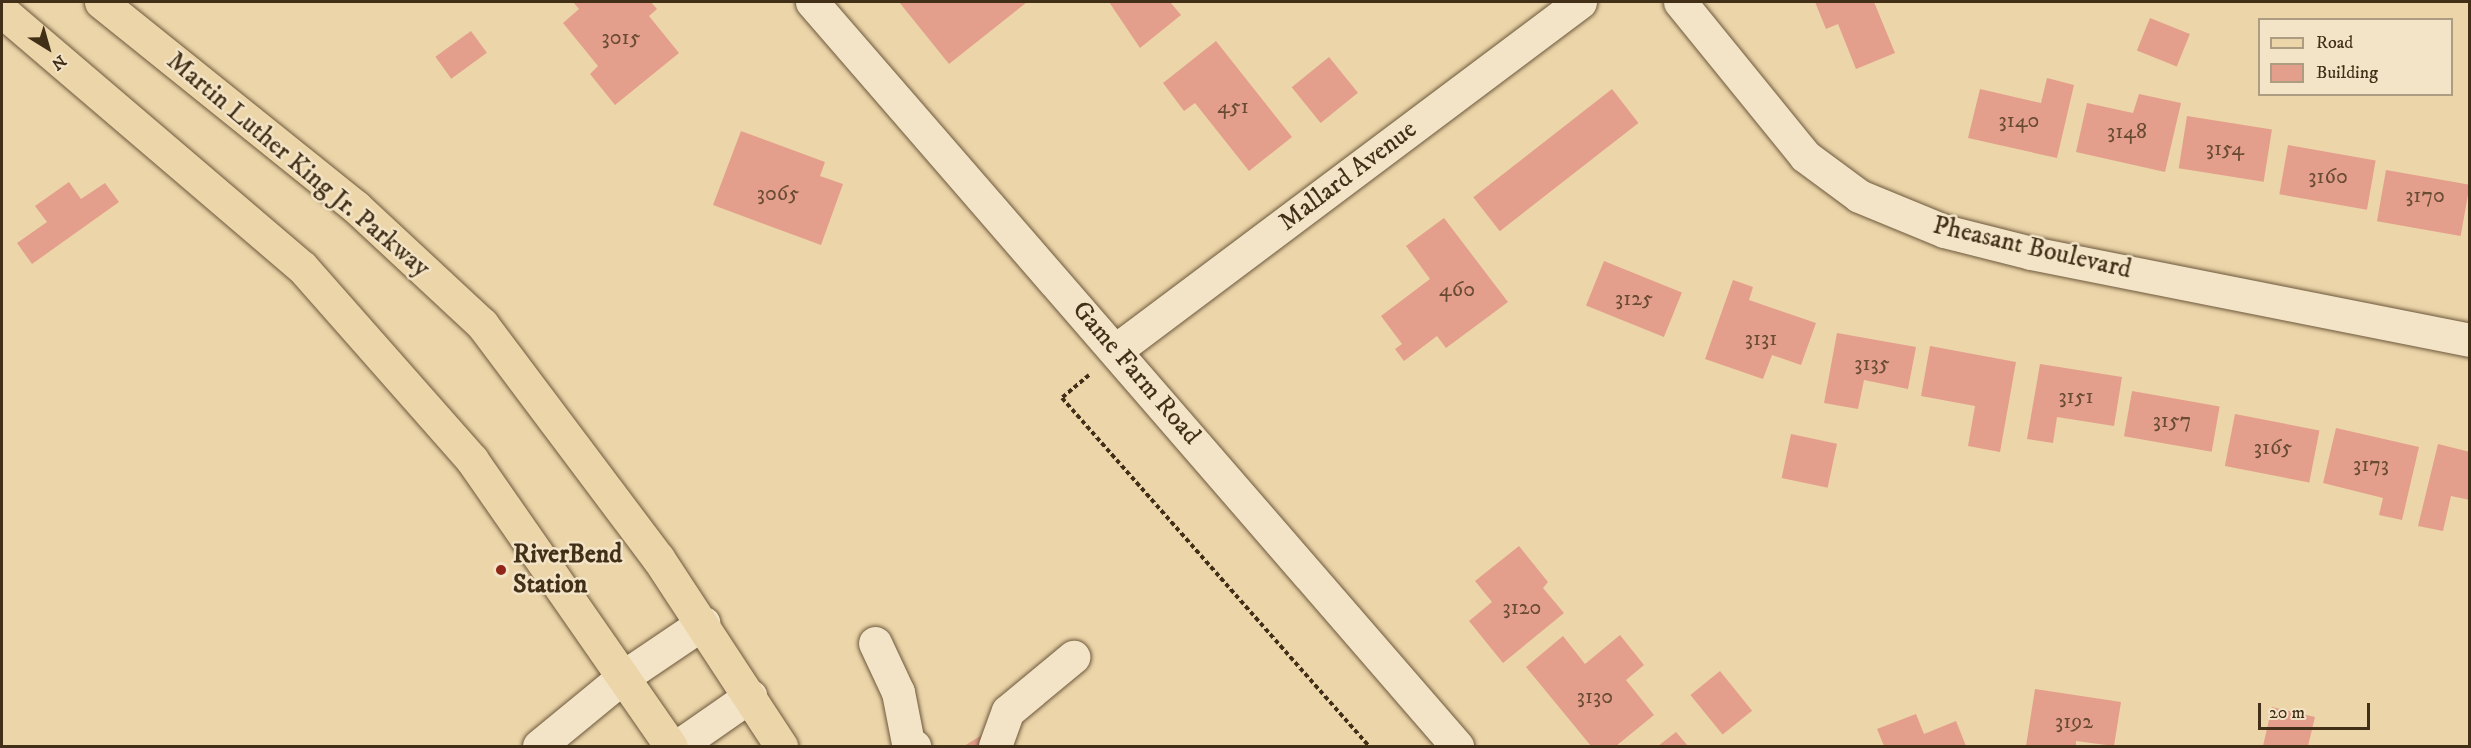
<!DOCTYPE html>
<html>
<head>
<meta charset="utf-8">
<style>
	body { margin:0 }
	#map { position:relative; width:2471px; height:748px; overflow:hidden; background:#ecd5a9; font-family:"IM FELL DW Pica",serif }
	div>[style] { position:absolute }
	.building>* { inset:0; background:#e49f8c; transform-origin:0 0 }
	.path>* { height:4px; margin-top:-2px; transform-origin:0; background:repeating-linear-gradient(90deg,#412f17 0 4.5px,transparent 0 7.5px) }
	.roads { filter:drop-shadow(0 0 2px #6c583c) drop-shadow(0 0 2px #6c583c) }
	.minor>* { height:33px; margin:-16.5px; padding:0 16.5px; transform-origin:16.5px; border-radius:16.5px; background:#f3e4c7 }
	.major>* { height:33px; margin:-16.5px; padding:0 16.5px; transform-origin:16.5px; border-radius:16.5px; background:#ecd5a9 }
	.dots>* { width:16px; height:16px; translate:-50% -50%; box-sizing:border-box; border:3px solid #f3e4c7; border-radius:50% }
	span { translate:-50% -50%; white-space:nowrap; text-align:center; line-height:1.15; -webkit-text-stroke:5px #f3e4c7; paint-order:stroke }
	.number-label { font-size:22px; color:#6a4b34 }
	.number-label span { -webkit-text-stroke-width:0 }
	.street-label { font-size:26px; color:#412f17 }
	.poi-label { font-size:26px; color:#412f17; font-weight:700 }
	.left { translate:0 -50%; text-align:left }
	.frame { position:absolute; inset:0; border:3px solid #412f17; pointer-events:none }
	.legend { position:absolute; left:2258px; top:18px; width:195px; height:78px; box-sizing:border-box; background:#f3e4c7; border:2px solid #ac9c81; margin:0; padding:8px 10px; list-style:none; font-size:18px; color:#412f17 }
	.legend li { display:flex; align-items:center; gap:12px; height:30px }
	.legend b { width:30px; border:2px solid #ac9c81 }
	.north { position:absolute; left:18px; top:18px; width:60px; height:60px; -webkit-text-stroke:4px #f3e4c7; paint-order:stroke; rotate:143deg; font-size:16px; font-weight:700; line-height:24px; text-align:center; color:#412f17 }
	.north::after { content:''; display:block; margin:auto; width:21px; height:27px; background:#412f17; clip-path:polygon(50% 0,100% 100%,50% 72%,0 100%) }
	.scale { position:absolute; left:2258px; top:703px; width:112px; height:27px; box-sizing:border-box; border:3px solid #412f17; border-top:0; padding-left:8px; font-size:18px; line-height:21px; white-space:nowrap; color:#412f17; -webkit-text-stroke:4px #f3e4c7; paint-order:stroke }
</style>
</head>
<body>
<div id="map">
	<div class="building">
		<i style="clip-path:polygon(573px 2px,651px 2px,657px 9px,649px 16px,679px 53px,615px 105px,590px 74px,598px 66px,563px 23px,579px 9px)"></i>
		<i style="clip-path:polygon(899px 2px,1027px 2px,949px 64px)"></i>
		<i style="clip-path:polygon(1109px 2px,1170px 2px,1181px 15px,1140px 48px)"></i>
		<i style="clip-path:polygon(1815px 2px,1874px 2px,1895px 53px,1856px 69px,1838px 24px,1826px 29px)"></i>
		<i style="left:2150px;top:18px;width:43px;height:35px;rotate:22deg"></i>
		<i style="left:471px;top:31px;width:27px;height:44px;rotate:54deg"></i>
		<i style="clip-path:polygon(1216px 41px,1292px 137px,1249px 171px,1195px 103px,1184px 111px,1163px 83px)"></i>
		<i style="left:1329px;top:57px;width:46px;height:48px;rotate:51deg"></i>
		<i style="clip-path:polygon(2047px 78px,2074px 85px,2057px 158px,1968px 138px,1980px 89px,2041px 103px)"></i>
		<i style="left:1612px;top:89px;width:43px;height:176px;rotate:52deg"></i>
		<i style="clip-path:polygon(2139px 94px,2181px 103px,2165px 172px,2076px 152px,2087px 103px,2133px 113px)"></i>
		<i style="left:2187px;top:116px;width:86px;height:53px;rotate:9deg"></i>
		<i style="clip-path:polygon(741px 131px,825px 162px,820px 176px,843px 184px,821px 245px,713px 205px)"></i>
		<i style="left:2288px;top:145px;width:89px;height:50px;rotate:10deg"></i>
		<i style="left:2386px;top:170px;width:85px;height:52px;rotate:10deg"></i>
		<i style="clip-path:polygon(69px 182px,81px 199px,105px 183px,119px 202px,32px 264px,17px 243px,47px 222px,35px 206px)"></i>
		<i style="clip-path:polygon(1444px 218px,1508px 302px,1446px 348px,1437px 336px,1404px 361px,1395px 349px,1402px 344px,1381px 316px,1430px 279px,1406px 246px)"></i>
		<i style="left:1604px;top:261px;width:84px;height:48px;rotate:22deg"></i>
		<i style="clip-path:polygon(1733px 280px,1753px 287px,1749px 300px,1816px 323px,1801px 365px,1772px 355px,1763px 379px,1705px 359px)"></i>
		<i style="clip-path:polygon(1837px 333px,1916px 347px,1908px 389px,1864px 380px,1858px 409px,1824px 403px)"></i>
		<i style="clip-path:polygon(1930px 346px,2016px 362px,2000px 452px,1968px 446px,1975px 406px,1921px 396px)"></i>
		<i style="clip-path:polygon(2040px 364px,2122px 377px,2114px 426px,2057px 417px,2053px 443px,2027px 439px)"></i>
		<i style="left:2132px;top:391px;width:89px;height:46px;rotate:10deg"></i>
		<i style="left:2235px;top:414px;width:86px;height:53px;rotate:11deg"></i>
		<i style="clip-path:polygon(2336px 428px,2419px 447px,2402px 520px,2379px 515px,2383px 498px,2323px 483px)"></i>
		<i style="left:1791px;top:434px;width:47px;height:45px;rotate:12deg"></i>
		<i style="clip-path:polygon(2438px 444px,2470px 452px,2470px 500px,2451px 496px,2443px 531px,2418px 526px)"></i>
		<i style="clip-path:polygon(1519px 546px,1548px 582px,1543px 588px,1564px 613px,1503px 663px,1469px 621px,1492px 602px,1475px 581px)"></i>
		<i style="clip-path:polygon(1620px 635px,1644px 665px,1626px 680px,1654px 715px,1616px 746px,1591px 746px,1526px 667px,1563px 636px,1585px 664px)"></i>
		<i style="left:1720px;top:671px;width:51px;height:38px;rotate:51deg"></i>
		<i style="clip-path:polygon(2035px 689px,2121px 702px,2114px 746px,2076px 741px,2076px 746px,2026px 746px)"></i>
		<i style="clip-path:polygon(2272px 707px,2315px 717px,2308px 746px,2263px 746px)"></i>
		<i style="clip-path:polygon(1916px 714px,1924px 734px,1956px 721px,1966px 746px,1884px 746px,1877px 729px)"></i>
		<i style="clip-path:polygon(987px 732px,996px 746px,964px 746px)"></i>
		<i style="clip-path:polygon(1676px 732px,1688px 746px,1658px 746px)"></i>
	</div>
	<div class="path">
		<i style="left:1089px;top:375px;width:35px;rotate:140deg"></i>
		<i style="left:1062px;top:398px;width:464px;rotate:48.6deg"></i>
	</div>
	<div class="roads">
		<div class="minor">
			<i style="left:812px;top:2px;width:985px;rotate:49.08deg"></i>
			<i style="left:1680px;top:2px;width:198px;rotate:50.9deg"></i>
			<i style="left:1805px;top:156px;width:67px;rotate:36.5deg"></i>
			<i style="left:1859px;top:196px;width:92px;rotate:22.4deg"></i>
			<i style="left:1944px;top:231px;width:90px;rotate:14.2deg"></i>
			<i style="left:2031px;top:253px;width:448px;rotate:11.2deg"></i>
			<i style="left:1116px;top:350px;width:580px;rotate:-36.87deg"></i>
			<i style="left:875px;top:643px;width:54px;rotate:64.9deg"></i>
			<i style="left:898px;top:692px;width:52px;rotate:78.9deg"></i>
			<i style="left:908px;top:743px;width:7px;rotate:27deg"></i>
			<i style="left:539px;top:746px;width:109px;rotate:-39.4deg"></i>
			<i style="left:623px;top:677px;width:97px;rotate:-34deg"></i>
			<i style="left:678px;top:746px;width:88px;rotate:-34.8deg"></i>
			<i style="left:995px;top:746px;width:37px;rotate:-70deg"></i>
			<i style="left:1008px;top:711px;width:85px;rotate:-39.7deg"></i>
		</div>
		<div class="major">
			<i style="left:101px;top:2px;width:327px;rotate:38.8deg"></i>
			<i style="left:356px;top:207px;width:172px;rotate:42.9deg"></i>
			<i style="left:482px;top:324px;width:293px;rotate:53.1deg"></i>
			<i style="left:658px;top:558px;width:225px;rotate:56.8deg"></i>
			<i style="left:2px;top:11px;width:394px;rotate:40.5deg"></i>
			<i style="left:302px;top:267px;width:257px;rotate:48.6deg"></i>
			<i style="left:472px;top:460px;width:348px;rotate:55.2deg"></i>
		</div>
	</div>
	<div class="dots">
		<i style="left:501px;top:570px;background:#8f2418"></i>
	</div>
	<div class="number-label">
		<span style="left:621px;top:38px">3015</span>
		<span style="left:1233px;top:107px">451</span>
		<span style="left:2019px;top:121px">3140</span>
		<span style="left:2127px;top:132px">3148</span>
		<span style="left:2225px;top:149px">3154</span>
		<span style="left:2328px;top:177px">3160</span>
		<span style="left:778px;top:194px">3065</span>
		<span style="left:2425px;top:196px">3170</span>
		<span style="left:1457px;top:290px">460</span>
		<span style="left:1634px;top:299px">3125</span>
		<span style="left:1761px;top:339px">3131</span>
		<span style="left:1872px;top:364px">3135</span>
		<span style="left:2076px;top:397px">3151</span>
		<span style="left:2172px;top:421px">3157</span>
		<span style="left:2273px;top:448px">3165</span>
		<span style="left:2371px;top:465px">3173</span>
		<span style="left:1522px;top:608px">3120</span>
		<span style="left:1595px;top:697px">3130</span>
		<span style="left:2074px;top:722px">3192</span>
	</div>
	<div class="street-label">
		<span style="left:298px;top:165px;rotate:40deg">Martin Luther King Jr. Parkway</span>
		<span style="left:1348px;top:176px;rotate:-37deg">Mallard Avenue</span>
		<span style="left:2032px;top:248px;rotate:13deg">Pheasant Boulevard</span>
		<span style="left:1136px;top:373px;rotate:49deg">Game Farm Road</span>
	</div>
	<div class="poi-label">
		<span class="left" style="left:513px;top:570px">RiverBend<br>Station</span>
	</div>
	<div class="frame"></div>
	<ul class="legend">
	<li><b style="height:8px;background:#ecd5a9"></b>Road</li>
	<li><b style="height:16px;background:#e49f8c"></b>Building</li>
	</ul>
	<div class="north">N</div>
	<div class="scale">20 m</div>
</div>
</body>
</html>
